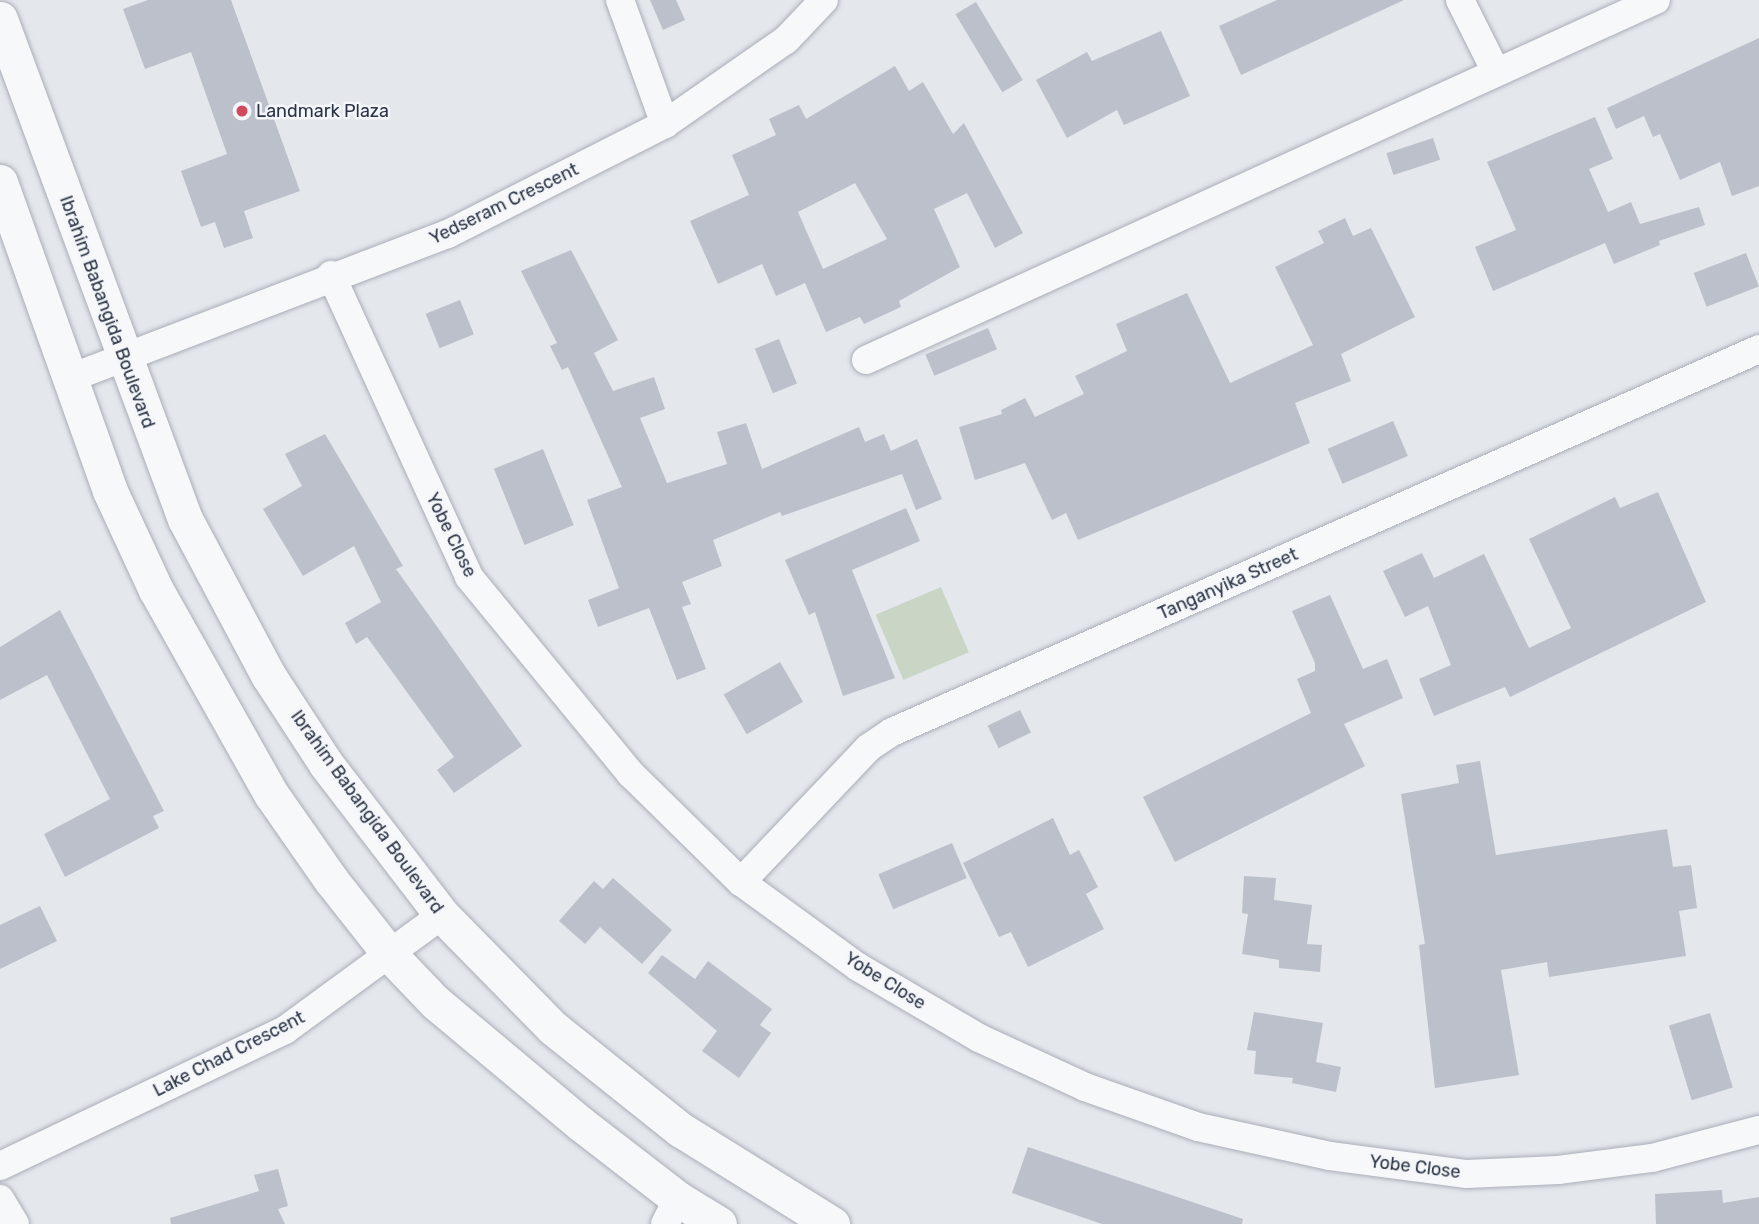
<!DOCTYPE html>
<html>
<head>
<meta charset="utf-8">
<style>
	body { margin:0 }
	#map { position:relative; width:1759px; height:1224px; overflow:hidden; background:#e4e7ec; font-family:Rubik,sans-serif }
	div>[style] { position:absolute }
	.green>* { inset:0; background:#c9d6c5; transform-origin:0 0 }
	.building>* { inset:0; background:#bbc0ca; transform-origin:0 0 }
	.roads { filter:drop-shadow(0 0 2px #a9aeb7) drop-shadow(0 0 2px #a9aeb7) }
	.minor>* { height:28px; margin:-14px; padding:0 14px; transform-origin:14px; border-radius:14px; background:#f7f8fa }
	.tertiary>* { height:35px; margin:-17.5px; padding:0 17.5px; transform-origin:17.5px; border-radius:17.5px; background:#f7f8fa }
	.dots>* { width:19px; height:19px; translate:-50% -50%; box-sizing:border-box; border:4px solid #f4f6f9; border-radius:50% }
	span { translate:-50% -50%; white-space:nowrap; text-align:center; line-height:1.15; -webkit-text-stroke:5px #f4f6f9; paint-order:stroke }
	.poi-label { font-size:18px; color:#2b3445 }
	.left { translate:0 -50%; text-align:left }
	.street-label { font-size:18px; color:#2b3445 }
</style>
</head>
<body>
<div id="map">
	<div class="green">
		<i style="left:941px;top:587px;width:71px;height:71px;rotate:67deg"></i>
	</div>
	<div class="building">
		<i style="clip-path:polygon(148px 0,231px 0,300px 191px,244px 211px,253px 238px,224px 248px,215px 222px,201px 227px,181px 171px,227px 154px,191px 52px,145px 69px,123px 9px)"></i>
		<i style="clip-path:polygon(650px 0,676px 0,685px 20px,663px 30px)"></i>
		<i style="clip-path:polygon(1277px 0,1404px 0,1241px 75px,1219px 26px)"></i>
		<i style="left:976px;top:2px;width:91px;height:24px;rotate:59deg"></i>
		<i style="clip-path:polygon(1161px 31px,1190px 96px,1124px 125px,1117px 110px,1067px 138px,1036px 80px,1087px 52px,1092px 61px)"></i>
		<i style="clip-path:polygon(1759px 38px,1759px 186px,1732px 196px,1720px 162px,1680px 180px,1660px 134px,1653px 137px,1644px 116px,1616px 129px,1607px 108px)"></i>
		<i style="clip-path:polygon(evenodd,895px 66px,909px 91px,923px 82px,953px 134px,964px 123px,1023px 233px,995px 248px,967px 193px,934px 209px,960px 267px,899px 301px,901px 307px,864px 324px,860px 317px,826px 332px,805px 283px,776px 296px,762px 264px,718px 284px,690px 221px,749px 195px,732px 155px,776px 135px,769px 119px,799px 105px,806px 119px,895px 66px,855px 183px,887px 239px,823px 269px,798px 212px,855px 183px)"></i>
		<i style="clip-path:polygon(1595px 117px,1613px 159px,1589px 169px,1608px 212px,1631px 202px,1640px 224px,1699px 207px,1705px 225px,1659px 241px,1660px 245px,1614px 264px,1605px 243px,1493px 291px,1475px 247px,1516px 230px,1487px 162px)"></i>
		<i style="left:1433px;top:138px;width:23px;height:49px;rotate:72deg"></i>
		<i style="clip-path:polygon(1345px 218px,1353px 236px,1371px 228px,1415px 317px,1341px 354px,1351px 381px,1295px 403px,1310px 443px,1078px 540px,1066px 513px,1052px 520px,1025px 463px,975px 480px,959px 427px,1002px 414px,1001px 410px,1025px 398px,1035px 417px,1084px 394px,1075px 376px,1127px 351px,1116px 324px,1187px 293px,1230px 383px,1313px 345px,1275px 267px,1324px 243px,1318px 231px)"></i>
		<i style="clip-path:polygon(571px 250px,618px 340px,594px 353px,613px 391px,654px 377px,665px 409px,640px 418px,667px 483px,727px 464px,717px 432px,746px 423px,762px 469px,859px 427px,865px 442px,884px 434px,891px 451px,917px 439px,942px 499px,916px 510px,902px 474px,782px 516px,780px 512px,713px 540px,722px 566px,682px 582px,691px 604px,682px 607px,706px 669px,677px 680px,649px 608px,598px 627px,588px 600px,619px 588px,587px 500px,622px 487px,568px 367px,562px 370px,550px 346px,557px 343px,521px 271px)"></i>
		<i style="left:1746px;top:253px;width:36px;height:56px;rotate:69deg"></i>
		<i style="left:460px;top:300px;width:37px;height:37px;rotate:68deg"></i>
		<i style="left:988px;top:328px;width:23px;height:68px;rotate:67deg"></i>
		<i style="left:779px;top:339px;width:48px;height:26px;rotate:68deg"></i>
		<i style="left:1393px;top:421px;width:38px;height:71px;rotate:67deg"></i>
		<i style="clip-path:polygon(325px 434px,403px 566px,396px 569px,522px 746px,454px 793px,437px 770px,454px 757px,367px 637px,356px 644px,345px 623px,381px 602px,354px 546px,303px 576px,263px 509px,302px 486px,285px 454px)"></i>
		<i style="left:543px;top:449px;width:82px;height:53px;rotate:68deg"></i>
		<i style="clip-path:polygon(1658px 492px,1706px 602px,1510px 697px,1505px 687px,1434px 716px,1419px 679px,1451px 665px,1428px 606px,1405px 617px,1383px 571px,1422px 553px,1434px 578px,1484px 554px,1529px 648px,1571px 628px,1529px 539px,1615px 497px,1620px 508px)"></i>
		<i style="clip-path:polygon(906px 508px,920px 541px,852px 570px,895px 678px,843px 696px,815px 612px,809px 615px,785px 560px)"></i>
		<i style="clip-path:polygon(1330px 595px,1363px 669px,1387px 659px,1403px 698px,1344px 724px,1365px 766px,1175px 862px,1143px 797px,1311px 713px,1297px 679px,1315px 671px,1315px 663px,1292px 611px)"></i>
		<i style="clip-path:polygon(60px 610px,164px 811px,153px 816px,159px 828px,65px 877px,44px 834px,110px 799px,47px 675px,0 700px,0 647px)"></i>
		<i style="left:780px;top:662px;width:46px;height:65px;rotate:60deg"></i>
		<i style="left:1020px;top:710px;width:25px;height:36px;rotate:64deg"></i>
		<i style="clip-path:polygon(1480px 761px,1496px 855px,1667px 829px,1673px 867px,1691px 865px,1697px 908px,1679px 911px,1686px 956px,1549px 977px,1547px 962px,1501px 970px,1519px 1075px,1435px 1088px,1419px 945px,1425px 944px,1401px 794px,1459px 783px,1456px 765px)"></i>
		<i style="clip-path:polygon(1053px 818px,1070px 855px,1079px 850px,1098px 887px,1086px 894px,1104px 929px,1028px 967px,1011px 932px,999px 937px,963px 863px)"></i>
		<i style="left:952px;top:843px;width:38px;height:80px;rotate:67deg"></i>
		<i style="clip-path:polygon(1244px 876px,1276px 878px,1274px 900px,1312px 905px,1307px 944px,1322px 945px,1320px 972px,1279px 968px,1279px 960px,1242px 954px,1248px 914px,1242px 913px)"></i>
		<i style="clip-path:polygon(613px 878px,672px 930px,642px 964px,600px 927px,585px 944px,559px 921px,594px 881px,603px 889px)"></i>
		<i style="clip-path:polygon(40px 906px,57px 941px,0 969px,0 925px)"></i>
		<i style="clip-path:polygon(662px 955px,695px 979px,708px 961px,772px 1009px,760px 1025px,771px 1033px,739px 1078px,702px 1051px,717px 1031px,648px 973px)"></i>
		<i style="clip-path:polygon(1254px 1012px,1323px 1023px,1316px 1062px,1341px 1067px,1336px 1092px,1292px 1083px,1293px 1078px,1254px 1074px,1256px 1051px,1247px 1050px)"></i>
		<i style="left:1710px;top:1013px;width:78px;height:43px;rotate:73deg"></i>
		<i style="clip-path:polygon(1028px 1147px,1243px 1219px,1242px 1224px,1102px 1224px,1012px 1193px)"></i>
		<i style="clip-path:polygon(278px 1169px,288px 1206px,278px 1209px,285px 1224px,171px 1224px,170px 1218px,259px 1191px,254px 1175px)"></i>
		<i style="clip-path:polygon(1722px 1190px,1723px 1203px,1759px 1197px,1759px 1224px,1656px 1224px,1655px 1194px)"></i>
	</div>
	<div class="roads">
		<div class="minor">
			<i style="left:620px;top:0;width:132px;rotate:70.1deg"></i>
			<i style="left:1460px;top:0;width:80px;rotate:63.4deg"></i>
			<i style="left:331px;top:275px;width:332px;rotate:65.4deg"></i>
			<i style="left:469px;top:577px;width:255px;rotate:50.6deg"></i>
			<i style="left:631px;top:774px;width:154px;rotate:44.5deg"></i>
			<i style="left:741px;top:882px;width:145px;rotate:36deg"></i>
			<i style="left:858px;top:967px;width:140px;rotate:30.4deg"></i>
			<i style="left:979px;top:1038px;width:117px;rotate:24.8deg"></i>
			<i style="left:1085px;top:1087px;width:120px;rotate:19.5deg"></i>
			<i style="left:1198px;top:1127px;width:135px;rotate:12.4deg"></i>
			<i style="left:1330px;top:1156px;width:138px;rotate:7.5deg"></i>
			<i style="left:1467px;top:1174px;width:91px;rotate:-2.5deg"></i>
			<i style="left:1558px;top:1170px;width:95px;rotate:-7.3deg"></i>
			<i style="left:1652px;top:1158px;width:111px;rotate:-14.7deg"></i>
			<i style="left:866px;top:360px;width:868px;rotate:-24.5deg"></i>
			<i style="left:73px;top:377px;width:401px;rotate:-20.9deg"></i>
			<i style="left:448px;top:234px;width:243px;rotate:-26.9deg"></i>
			<i style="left:665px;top:124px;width:147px;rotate:-34.8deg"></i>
			<i style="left:786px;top:40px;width:55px;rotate:-46.5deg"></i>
			<i style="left:741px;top:882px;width:185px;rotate:-46.5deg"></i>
			<i style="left:868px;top:748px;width:29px;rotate:-34deg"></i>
			<i style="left:892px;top:732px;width:948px;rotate:-23.83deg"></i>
			<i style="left:0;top:1166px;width:316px;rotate:-25.5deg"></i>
			<i style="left:285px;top:1030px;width:195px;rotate:-36.2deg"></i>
			<i style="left:0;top:1199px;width:29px;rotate:59deg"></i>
			<i style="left:665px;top:1224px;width:28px;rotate:-63deg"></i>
		</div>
		<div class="tertiary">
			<i style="left:0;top:19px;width:533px;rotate:69.7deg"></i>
			<i style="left:185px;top:519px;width:177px;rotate:62deg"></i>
			<i style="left:268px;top:675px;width:106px;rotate:56.9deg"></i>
			<i style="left:326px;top:764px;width:190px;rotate:52.5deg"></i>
			<i style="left:442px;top:915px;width:158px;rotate:45.5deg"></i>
			<i style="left:553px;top:1028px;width:164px;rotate:38.6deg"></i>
			<i style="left:681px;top:1130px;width:178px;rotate:31.9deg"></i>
			<i style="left:0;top:182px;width:328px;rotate:70.4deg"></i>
			<i style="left:110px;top:491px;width:109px;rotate:65.1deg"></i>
			<i style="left:156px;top:590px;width:234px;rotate:60.6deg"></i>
			<i style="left:271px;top:794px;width:105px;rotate:55.1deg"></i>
			<i style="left:331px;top:880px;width:97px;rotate:51.7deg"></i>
			<i style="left:391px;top:956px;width:64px;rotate:46.3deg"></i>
			<i style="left:435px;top:1002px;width:190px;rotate:39.9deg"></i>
			<i style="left:581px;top:1124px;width:123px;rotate:37.7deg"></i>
			<i style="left:678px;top:1199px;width:48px;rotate:31.4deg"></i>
		</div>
	</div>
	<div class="dots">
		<i style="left:242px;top:111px;background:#d1495b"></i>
	</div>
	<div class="poi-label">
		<span class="left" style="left:256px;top:111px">Landmark Plaza</span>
	</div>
	<div class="street-label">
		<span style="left:504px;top:204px;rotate:-26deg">Yedseram Crescent</span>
		<span style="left:107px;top:312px;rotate:70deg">Ibrahim Babangida Boulevard</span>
		<span style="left:451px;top:535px;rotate:64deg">Yobe Close</span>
		<span style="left:1228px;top:584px;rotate:-24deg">Tanganyika Street</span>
		<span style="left:367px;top:812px;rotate:54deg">Ibrahim Babangida Boulevard</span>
		<span style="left:885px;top:981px;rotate:32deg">Yobe Close</span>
		<span style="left:229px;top:1054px;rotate:-27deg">Lake Chad Crescent</span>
		<span style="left:1415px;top:1167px;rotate:7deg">Yobe Close</span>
	</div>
</div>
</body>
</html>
